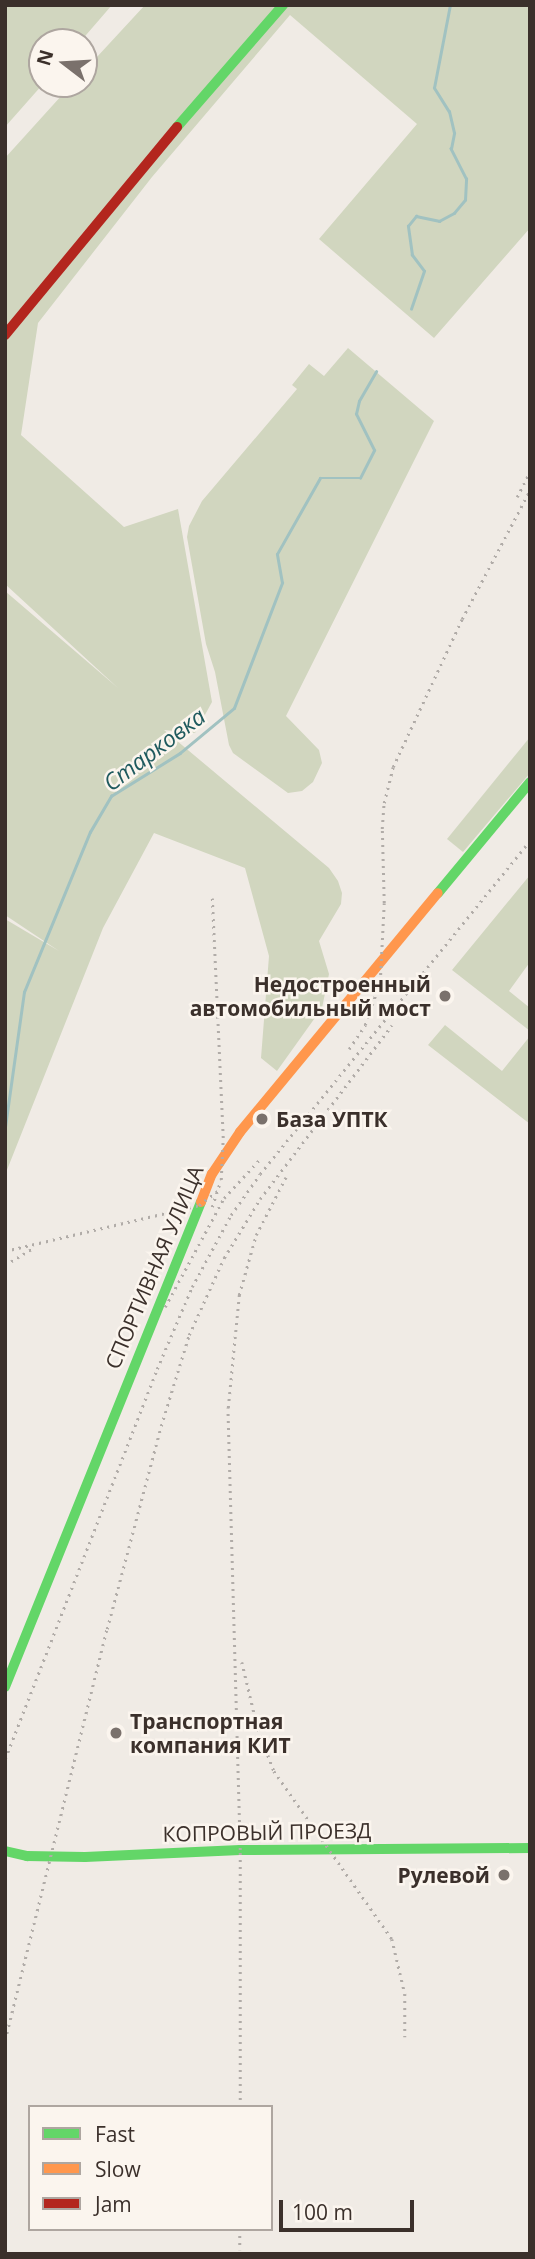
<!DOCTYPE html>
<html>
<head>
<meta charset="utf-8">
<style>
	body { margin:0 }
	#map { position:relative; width:535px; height:2259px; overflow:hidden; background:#f0ebe5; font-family:"Open Sans",sans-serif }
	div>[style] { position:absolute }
	.green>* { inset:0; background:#d1d6bf }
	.stream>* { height:2.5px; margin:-1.25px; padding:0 1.25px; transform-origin:1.25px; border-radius:1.25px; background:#a1c2c1 }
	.fast>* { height:10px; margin:-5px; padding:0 5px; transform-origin:5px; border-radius:5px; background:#63d668 }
	.slow>* { height:10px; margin:-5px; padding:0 5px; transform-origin:5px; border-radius:5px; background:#ff974d }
	.jam>* { height:10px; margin:-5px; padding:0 5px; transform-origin:5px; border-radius:5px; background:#b3261e }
	.rail>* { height:2.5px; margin-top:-1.25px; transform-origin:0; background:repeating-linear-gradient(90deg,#b1aca8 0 2px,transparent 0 7px) }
	.dots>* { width:19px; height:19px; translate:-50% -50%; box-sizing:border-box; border:4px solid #fbf5ee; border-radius:50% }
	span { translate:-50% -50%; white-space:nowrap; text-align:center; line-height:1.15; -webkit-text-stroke:5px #fbf5ee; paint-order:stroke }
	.poi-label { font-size:21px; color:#3b302b; font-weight:700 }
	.right { translate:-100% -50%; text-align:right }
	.left { translate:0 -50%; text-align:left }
	.street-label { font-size:21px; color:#3b302b }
	.water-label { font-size:23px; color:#1f5a5e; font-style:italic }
	.frame { position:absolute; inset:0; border:7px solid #3b302b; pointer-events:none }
	.legend { position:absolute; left:28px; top:2105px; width:245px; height:126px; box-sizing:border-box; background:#fbf5ee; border:2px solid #aea6a0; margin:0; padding:9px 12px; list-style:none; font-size:21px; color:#3b302b }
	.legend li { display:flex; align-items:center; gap:14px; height:35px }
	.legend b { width:35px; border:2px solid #aea6a0 }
	.north { position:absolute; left:28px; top:28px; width:70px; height:70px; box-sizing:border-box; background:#fbf5ee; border:2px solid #aea6a0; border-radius:50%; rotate:287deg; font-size:19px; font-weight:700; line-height:28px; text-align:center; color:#3b302b }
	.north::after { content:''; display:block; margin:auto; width:24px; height:32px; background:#7a716c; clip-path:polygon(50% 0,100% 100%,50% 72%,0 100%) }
	.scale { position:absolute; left:279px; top:2200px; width:135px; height:32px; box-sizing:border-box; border:4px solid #3b302b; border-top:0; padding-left:9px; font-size:21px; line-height:24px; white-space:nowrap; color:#3b302b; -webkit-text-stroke:5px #fbf5ee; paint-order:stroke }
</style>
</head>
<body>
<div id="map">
	<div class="green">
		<i style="clip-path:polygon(5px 5px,112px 5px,80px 42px,42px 42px,43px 84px,5px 127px)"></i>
		<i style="clip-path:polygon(145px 5px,530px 5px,530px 228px,434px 338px,319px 239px,417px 124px,290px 15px,152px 177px,38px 323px,21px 435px,124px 527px,178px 509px,212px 702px,195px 733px,164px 730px,329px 868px,338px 881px,342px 893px,341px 904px,319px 941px,329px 974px,322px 1008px,277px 1071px,261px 1058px,269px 956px,245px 868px,154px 833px,103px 928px,5px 1175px,5px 919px,59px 951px,5px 915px,5px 591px,118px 688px,5px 584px,5px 158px,72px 84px,84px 84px,84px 71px)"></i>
		<i style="clip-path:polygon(348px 348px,434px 421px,286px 716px,319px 750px,322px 763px,313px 782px,302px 791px,288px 793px,233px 753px,229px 745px,215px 672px,206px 644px,187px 537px,189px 526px,202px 501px,297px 389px,292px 385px,309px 364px,324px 376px)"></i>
		<i style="clip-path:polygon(530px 737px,530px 773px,463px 852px,447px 839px)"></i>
		<i style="clip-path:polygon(530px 875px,530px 962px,509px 991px,530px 1008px,530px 1031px,452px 970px)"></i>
		<i style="clip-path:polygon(445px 1025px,502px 1071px,530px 1036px,530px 1124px,428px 1045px)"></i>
	</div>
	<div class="stream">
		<i style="left:411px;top:309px;width:40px;rotate:-71.1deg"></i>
		<i style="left:424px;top:271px;width:20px;rotate:-127deg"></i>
		<i style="left:412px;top:255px;width:29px;rotate:-98deg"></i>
		<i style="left:408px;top:226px;width:13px;rotate:-51deg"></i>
		<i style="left:416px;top:216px;width:24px;rotate:12deg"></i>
		<i style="left:439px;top:221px;width:17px;rotate:-28deg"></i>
		<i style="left:454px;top:213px;width:17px;rotate:-50deg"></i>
		<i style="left:465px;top:200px;width:21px;rotate:-87deg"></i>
		<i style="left:466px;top:179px;width:34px;rotate:-117deg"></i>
		<i style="left:451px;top:149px;width:16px;rotate:-79deg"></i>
		<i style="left:454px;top:133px;width:22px;rotate:-103deg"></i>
		<i style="left:449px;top:112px;width:28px;rotate:-122deg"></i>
		<i style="left:434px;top:88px;width:85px;rotate:-79.1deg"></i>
		<i style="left:5px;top:1127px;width:136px;rotate:-82deg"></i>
		<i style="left:24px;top:992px;width:173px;rotate:-67.6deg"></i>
		<i style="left:90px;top:832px;width:42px;rotate:-59.7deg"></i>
		<i style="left:111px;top:796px;width:81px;rotate:-31.9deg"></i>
		<i style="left:180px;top:753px;width:70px;rotate:-39.8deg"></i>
		<i style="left:234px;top:708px;width:134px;rotate:-69deg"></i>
		<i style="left:282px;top:583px;width:29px;rotate:-100deg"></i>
		<i style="left:277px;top:554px;width:87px;rotate:-60.5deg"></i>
		<i style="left:320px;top:478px;width:40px"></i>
		<i style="left:360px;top:478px;width:31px;rotate:-63deg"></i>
		<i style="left:374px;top:450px;width:40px;rotate:-116.6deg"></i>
		<i style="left:356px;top:414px;width:13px;rotate:-77deg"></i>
		<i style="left:359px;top:401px;width:34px;rotate:-60deg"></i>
	</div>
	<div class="fast">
		<i style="left:177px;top:127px;width:162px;rotate:-49deg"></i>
		<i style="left:438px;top:893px;width:144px;rotate:-50.3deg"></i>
		<i style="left:5px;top:1687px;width:523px;rotate:-68deg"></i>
		<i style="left:5px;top:1851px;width:23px;rotate:13deg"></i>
		<i style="left:27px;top:1856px;width:58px;rotate:1deg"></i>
		<i style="left:85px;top:1857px;width:155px;rotate:-2.6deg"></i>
		<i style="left:240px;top:1850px;width:290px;rotate:-0.4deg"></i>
	</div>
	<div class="slow">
		<i style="left:201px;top:1202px;width:30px;rotate:-69deg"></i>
		<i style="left:212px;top:1174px;width:50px;rotate:-56.3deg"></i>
		<i style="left:240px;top:1132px;width:310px;rotate:-50.4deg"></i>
	</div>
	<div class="jam">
		<i style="left:5px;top:335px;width:270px;rotate:-50.4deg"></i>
	</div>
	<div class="rail">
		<i style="left:517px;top:497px;width:28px;rotate:-63deg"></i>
		<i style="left:349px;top:1049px;width:29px;rotate:-56deg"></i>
		<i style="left:365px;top:1025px;width:46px;rotate:-70.8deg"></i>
		<i style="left:380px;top:982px;width:79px;rotate:-87.1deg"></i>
		<i style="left:384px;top:903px;width:74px;rotate:-91.5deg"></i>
		<i style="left:382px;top:829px;width:26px;rotate:-86deg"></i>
		<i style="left:384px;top:803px;width:37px;rotate:-76deg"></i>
		<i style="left:393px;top:767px;width:163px;rotate:-65deg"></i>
		<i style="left:462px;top:619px;width:146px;rotate:-62.2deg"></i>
		<i style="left:212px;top:1207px;width:28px;rotate:-72deg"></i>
		<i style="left:221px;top:1180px;width:42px;rotate:-87.3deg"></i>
		<i style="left:223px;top:1138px;width:240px;rotate:-92.6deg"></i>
		<i style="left:5px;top:1251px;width:199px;rotate:-13.3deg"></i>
		<i style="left:199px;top:1205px;width:25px;rotate:-37deg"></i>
		<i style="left:5px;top:1265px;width:31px;rotate:-31deg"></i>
		<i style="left:165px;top:1307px;width:124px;rotate:-61.6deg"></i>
		<i style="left:224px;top:1198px;width:54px;rotate:-47.2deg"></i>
		<i style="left:242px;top:1662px;width:69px;rotate:76.6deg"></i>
		<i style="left:258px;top:1729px;width:45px;rotate:69.1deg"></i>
		<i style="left:274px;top:1771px;width:205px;rotate:54.9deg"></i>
		<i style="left:392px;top:1939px;width:57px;rotate:76.7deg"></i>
		<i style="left:405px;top:1994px;width:43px;rotate:90deg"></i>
		<i style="left:5px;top:1759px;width:419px;rotate:-68.7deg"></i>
		<i style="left:157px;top:1369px;width:89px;rotate:-66.9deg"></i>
		<i style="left:192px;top:1287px;width:82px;rotate:-61.6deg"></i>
		<i style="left:231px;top:1215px;width:50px;rotate:-54.7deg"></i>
		<i style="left:260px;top:1174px;width:429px;rotate:-51deg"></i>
		<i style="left:5px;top:2040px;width:423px;rotate:-76.1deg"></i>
		<i style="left:107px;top:1629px;width:210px;rotate:-75.1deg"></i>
		<i style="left:161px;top:1426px;width:95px;rotate:-72.9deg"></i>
		<i style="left:189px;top:1335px;width:85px;rotate:-65.6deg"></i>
		<i style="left:224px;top:1258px;width:69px;rotate:-58.6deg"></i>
		<i style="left:260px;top:1199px;width:218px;rotate:-52.8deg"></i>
		<i style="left:240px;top:2107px;width:257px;rotate:-90deg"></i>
		<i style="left:240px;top:1850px;width:442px;rotate:-91.6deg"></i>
		<i style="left:228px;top:1408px;width:114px;rotate:-84.4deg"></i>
		<i style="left:239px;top:1295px;width:62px;rotate:-74.2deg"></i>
		<i style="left:256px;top:1235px;width:65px;rotate:-62.7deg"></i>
		<i style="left:240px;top:2229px;width:21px;rotate:90deg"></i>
	</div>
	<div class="dots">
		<i style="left:445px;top:996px;background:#7a716c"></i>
		<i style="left:262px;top:1119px;background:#7a716c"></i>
		<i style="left:116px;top:1733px;background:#7a716c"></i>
		<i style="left:504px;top:1875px;background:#7a716c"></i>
	</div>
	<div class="poi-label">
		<span class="right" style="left:431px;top:996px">Недостроенный<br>автомобильный мост</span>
		<span class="left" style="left:276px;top:1119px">База УПТК</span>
		<span class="left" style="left:130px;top:1733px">Транспортная<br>компания КИТ</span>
		<span class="right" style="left:490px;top:1875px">Рулевой</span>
	</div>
	<div class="street-label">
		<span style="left:154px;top:1267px;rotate:-67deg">СПОРТИВНАЯ УЛИЦА</span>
		<span style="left:267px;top:1832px;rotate:-1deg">КОПРОВЫЙ ПРОЕЗД</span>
	</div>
	<div class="water-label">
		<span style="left:154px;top:749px;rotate:-37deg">Старковка</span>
	</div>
	<div class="frame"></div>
	<ul class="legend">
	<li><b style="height:9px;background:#63d668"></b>Fast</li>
	<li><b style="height:9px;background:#ff974d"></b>Slow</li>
	<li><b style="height:9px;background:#b3261e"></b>Jam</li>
	</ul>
	<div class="north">N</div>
	<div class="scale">100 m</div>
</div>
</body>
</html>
